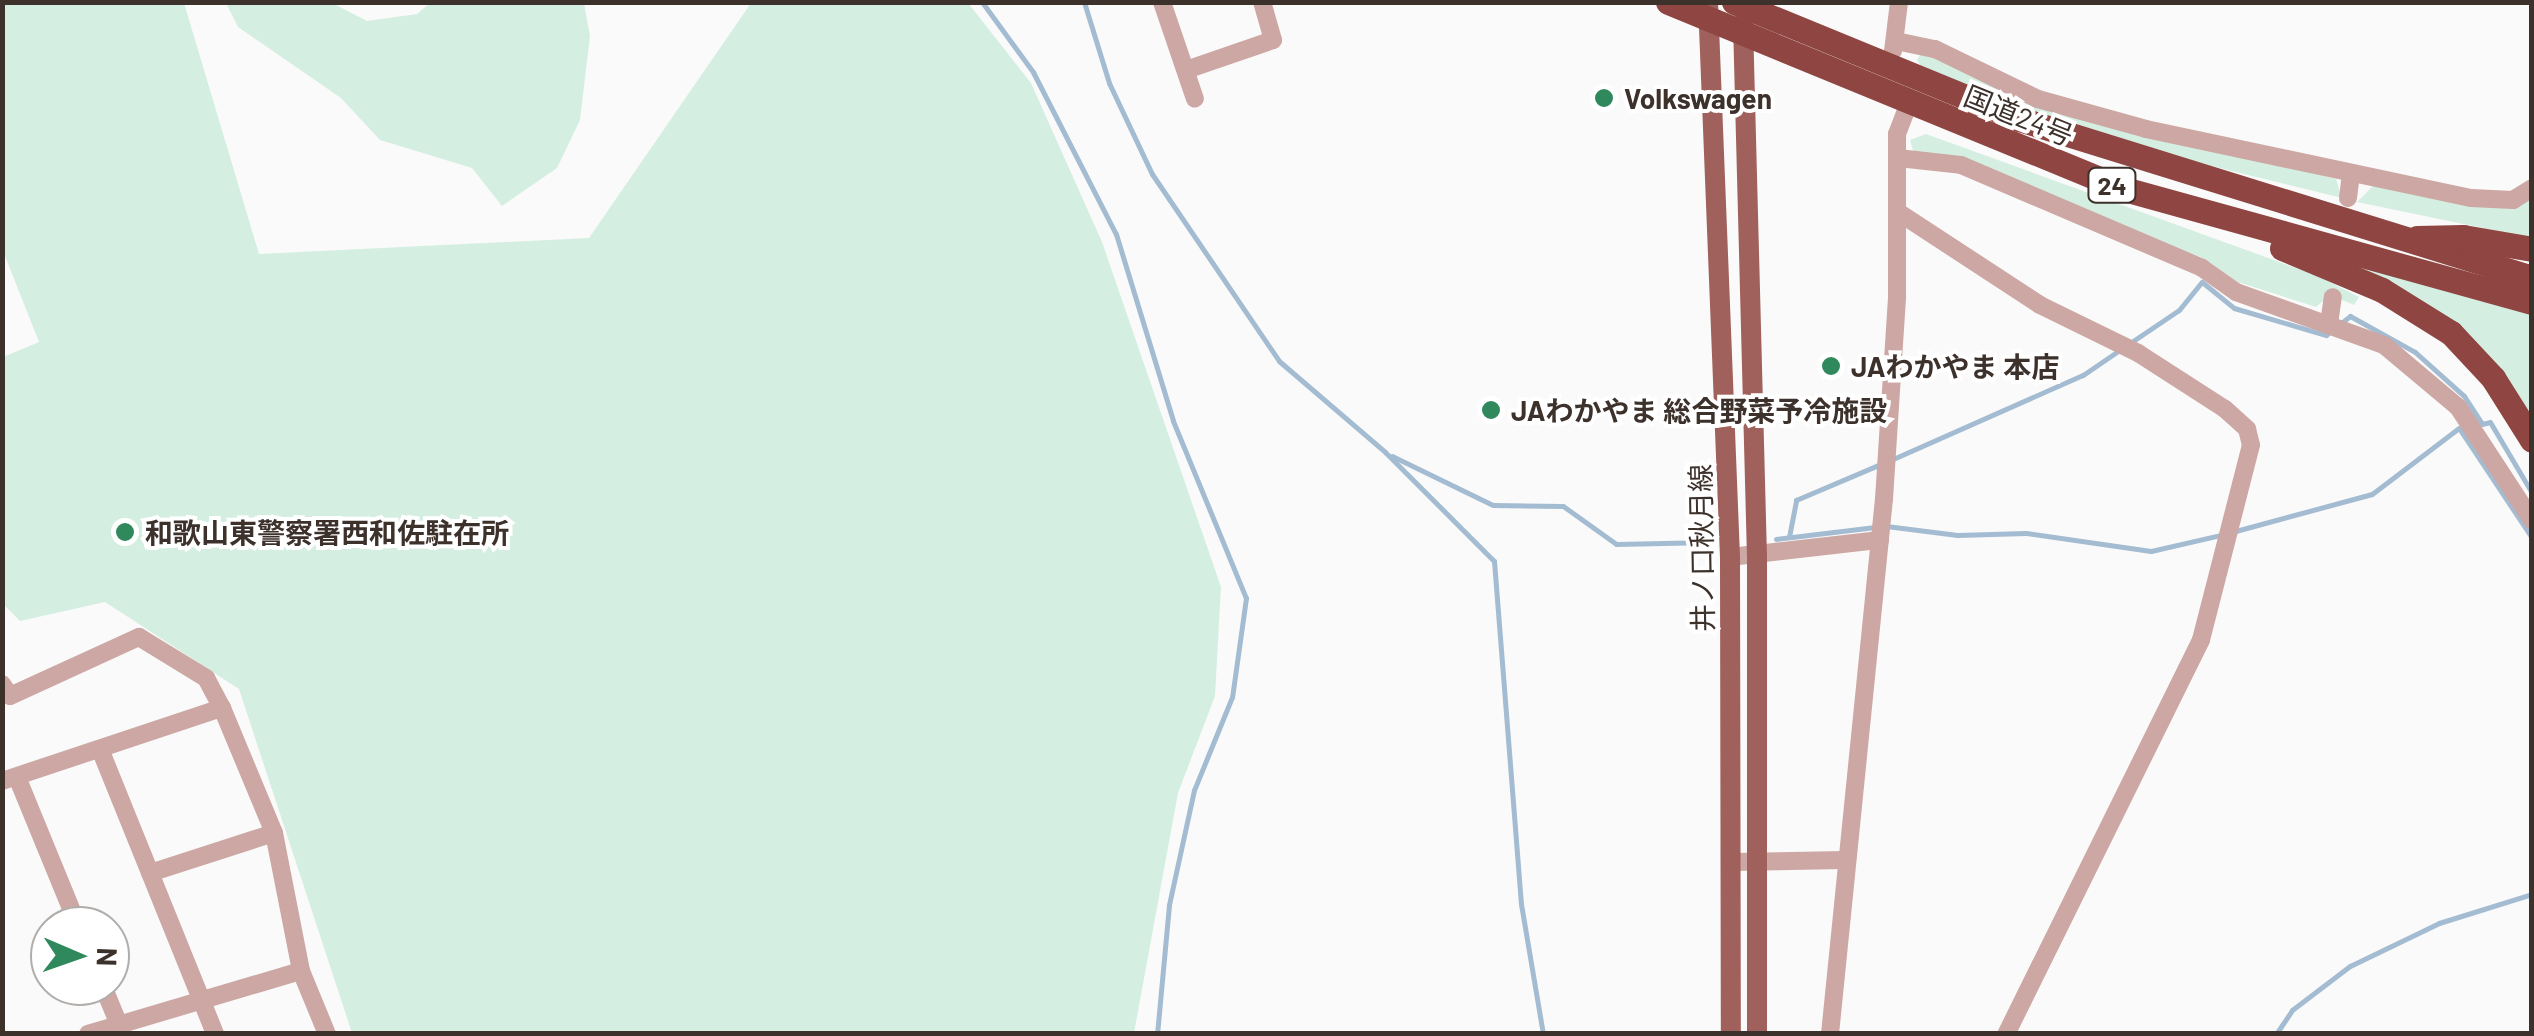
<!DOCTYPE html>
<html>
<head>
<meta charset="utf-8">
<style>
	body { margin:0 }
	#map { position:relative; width:2534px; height:1036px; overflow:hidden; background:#fafafa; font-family:Barlow,"Noto Sans JP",sans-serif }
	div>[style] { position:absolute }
	.green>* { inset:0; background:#d4efe1 }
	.stream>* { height:5px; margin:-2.5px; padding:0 2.5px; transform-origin:2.5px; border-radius:2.5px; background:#a3bcd1 }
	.minor>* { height:18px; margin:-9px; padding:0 9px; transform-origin:9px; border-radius:9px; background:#cda7a3 }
	.major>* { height:20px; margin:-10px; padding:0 10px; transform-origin:10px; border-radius:10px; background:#a0605b }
	.highway>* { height:25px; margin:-12.5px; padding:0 12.5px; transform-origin:12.5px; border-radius:12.5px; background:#8f4541 }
	.dots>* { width:28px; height:28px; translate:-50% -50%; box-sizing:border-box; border:5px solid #fff; border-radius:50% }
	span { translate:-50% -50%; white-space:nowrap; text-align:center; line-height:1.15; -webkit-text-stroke:8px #fff; paint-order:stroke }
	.shield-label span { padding:2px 8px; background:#fff; border:2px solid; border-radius:8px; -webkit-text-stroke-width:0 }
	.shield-label { font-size:25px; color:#3d312c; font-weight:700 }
	.poi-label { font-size:28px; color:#3d312c; font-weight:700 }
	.left { translate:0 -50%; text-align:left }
	.street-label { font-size:28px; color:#3d312c }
	.frame { position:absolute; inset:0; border:5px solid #3d312c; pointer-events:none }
	.north { position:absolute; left:30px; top:906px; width:100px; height:100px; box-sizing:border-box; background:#fff; border:2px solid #b1adab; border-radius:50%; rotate:92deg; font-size:28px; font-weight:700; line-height:40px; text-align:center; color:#3d312c }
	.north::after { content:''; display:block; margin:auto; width:35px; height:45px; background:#30885d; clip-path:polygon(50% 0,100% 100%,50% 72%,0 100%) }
</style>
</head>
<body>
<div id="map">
	<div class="green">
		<i style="clip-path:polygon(3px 2px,184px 3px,259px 254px,589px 238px,751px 3px,968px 3px,1031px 83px,1102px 242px,1221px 587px,1215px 696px,1178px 793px,1134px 1033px,352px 1033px,239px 689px,105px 602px,20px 621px,3px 604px,3px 357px,39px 342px,3px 251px)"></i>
		<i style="clip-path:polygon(226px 3px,332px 3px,367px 21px,417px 14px,430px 3px,584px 3px,590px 36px,580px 120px,557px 168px,502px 206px,472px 168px,380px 140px,341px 98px,238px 27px)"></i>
		<i style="clip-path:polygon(1922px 52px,2033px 102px,2336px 179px,2342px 198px,2113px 142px,1922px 68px,1917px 60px)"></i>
		<i style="clip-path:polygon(1926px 134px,2318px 276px,2359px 297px,2354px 305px,2330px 295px,2316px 307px,2238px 282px,2201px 257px,1914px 154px,1910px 140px)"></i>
		<i style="clip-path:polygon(2374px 185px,2531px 197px,2531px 238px,2357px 202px)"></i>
		<i style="clip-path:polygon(2336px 260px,2531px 314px,2531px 419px,2515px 391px)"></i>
	</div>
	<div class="stream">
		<i style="left:982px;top:2px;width:87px;rotate:53.9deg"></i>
		<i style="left:1033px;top:72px;width:182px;rotate:62.9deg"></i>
		<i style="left:1116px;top:234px;width:195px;rotate:73deg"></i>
		<i style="left:1173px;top:421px;width:191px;rotate:67.6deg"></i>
		<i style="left:1246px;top:598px;width:100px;rotate:98deg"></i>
		<i style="left:1232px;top:697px;width:100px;rotate:112.2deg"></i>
		<i style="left:1194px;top:790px;width:118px;rotate:102.3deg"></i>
		<i style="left:1169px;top:905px;width:130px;rotate:95.3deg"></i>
		<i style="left:1084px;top:2px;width:85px;rotate:72.8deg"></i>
		<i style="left:1109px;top:83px;width:101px;rotate:64.7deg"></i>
		<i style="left:1152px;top:174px;width:226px;rotate:55.8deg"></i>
		<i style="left:1279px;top:361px;width:140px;rotate:40.6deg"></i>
		<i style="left:1385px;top:452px;width:154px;rotate:45deg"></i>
		<i style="left:1494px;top:561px;width:344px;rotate:85.5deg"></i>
		<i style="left:1521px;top:904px;width:132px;rotate:80.4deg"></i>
		<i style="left:2340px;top:324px;width:13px;rotate:-39deg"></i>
		<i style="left:2350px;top:316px;width:74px;rotate:29deg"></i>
		<i style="left:2415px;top:352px;width:66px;rotate:41.9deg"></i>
		<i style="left:2464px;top:396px;width:33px;rotate:57deg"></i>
		<i style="left:2482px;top:424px;width:8px;rotate:-14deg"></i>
		<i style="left:2490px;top:422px;width:82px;rotate:59.4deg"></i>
		<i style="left:2130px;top:343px;width:59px;rotate:-34deg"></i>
		<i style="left:2179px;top:310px;width:36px;rotate:-51deg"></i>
		<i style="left:2202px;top:282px;width:41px;rotate:39.1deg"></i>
		<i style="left:2234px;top:308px;width:96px;rotate:16.4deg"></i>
		<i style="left:2326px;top:335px;width:8px;rotate:-40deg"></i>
		<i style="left:1392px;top:456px;width:112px;rotate:25.9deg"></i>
		<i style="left:1493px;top:505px;width:70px;rotate:0.8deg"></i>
		<i style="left:1563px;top:506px;width:65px;rotate:35.6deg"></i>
		<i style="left:1616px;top:544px;width:96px;rotate:-1.2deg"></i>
		<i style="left:1893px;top:459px;width:208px;rotate:-23.9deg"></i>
		<i style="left:2083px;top:375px;width:46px;rotate:-34.4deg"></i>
		<i style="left:1886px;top:526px;width:72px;rotate:7.2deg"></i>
		<i style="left:1957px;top:535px;width:69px;rotate:-1.7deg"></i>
		<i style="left:2026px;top:533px;width:126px;rotate:8.2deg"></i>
		<i style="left:2151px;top:551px;width:72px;rotate:-12.9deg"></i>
		<i style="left:2232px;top:532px;width:145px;rotate:-15.2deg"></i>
		<i style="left:2372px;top:494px;width:109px;rotate:-37.2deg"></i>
		<i style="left:2459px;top:428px;width:132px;rotate:56.4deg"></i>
		<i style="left:1789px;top:537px;width:38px;rotate:-79deg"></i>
		<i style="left:1796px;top:500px;width:95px;rotate:-23deg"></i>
		<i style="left:1776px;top:539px;width:100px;rotate:-6.9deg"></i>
		<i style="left:2276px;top:1034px;width:29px;rotate:-56deg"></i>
		<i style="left:2292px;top:1010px;width:73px;rotate:-37.2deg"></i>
		<i style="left:2350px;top:966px;width:99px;rotate:-25.8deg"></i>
		<i style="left:2439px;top:923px;width:97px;rotate:-17.3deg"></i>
	</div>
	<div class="minor">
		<i style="left:1162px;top:2px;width:102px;rotate:71.2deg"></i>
		<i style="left:1896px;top:41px;width:40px;rotate:12deg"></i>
		<i style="left:1935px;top:49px;width:114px;rotate:25.9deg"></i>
		<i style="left:2038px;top:99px;width:112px;rotate:15.5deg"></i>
		<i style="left:2146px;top:129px;width:332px;rotate:12deg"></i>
		<i style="left:2471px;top:198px;width:42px;rotate:2.7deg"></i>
		<i style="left:2513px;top:200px;width:22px;rotate:-32deg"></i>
		<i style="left:1893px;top:51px;width:49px;rotate:-83deg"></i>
		<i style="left:1186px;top:70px;width:92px;rotate:-19deg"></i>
		<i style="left:1273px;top:40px;width:40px;rotate:-106deg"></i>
		<i style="left:1898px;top:158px;width:63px;rotate:6.3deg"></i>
		<i style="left:1961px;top:165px;width:262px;rotate:23.1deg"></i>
		<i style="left:2202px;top:268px;width:42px;rotate:35.2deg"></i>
		<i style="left:2236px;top:292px;width:157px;rotate:19.7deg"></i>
		<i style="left:2384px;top:345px;width:97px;rotate:40deg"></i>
		<i style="left:2458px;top:407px;width:135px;rotate:56.8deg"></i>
		<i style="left:2348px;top:198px;width:23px;rotate:-83deg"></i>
		<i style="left:1898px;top:212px;width:170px;rotate:33.2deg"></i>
		<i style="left:2040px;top:305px;width:109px;rotate:26.1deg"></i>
		<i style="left:2138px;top:353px;width:103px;rotate:32.8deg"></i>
		<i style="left:2225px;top:409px;width:30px;rotate:42deg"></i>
		<i style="left:2247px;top:429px;width:16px;rotate:76deg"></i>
		<i style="left:2251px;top:445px;width:201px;rotate:104.4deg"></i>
		<i style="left:2201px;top:640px;width:440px;rotate:116.3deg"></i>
		<i style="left:2329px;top:324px;width:27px;rotate:-82deg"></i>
		<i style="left:1730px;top:557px;width:151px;rotate:-6.5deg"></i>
		<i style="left:2px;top:684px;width:14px;rotate:56deg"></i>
		<i style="left:10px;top:696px;width:142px;rotate:-24.6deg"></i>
		<i style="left:139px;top:637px;width:79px;rotate:31.5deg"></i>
		<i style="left:206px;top:678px;width:34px;rotate:62deg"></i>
		<i style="left:100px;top:749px;width:307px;rotate:68deg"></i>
		<i style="left:17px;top:777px;width:161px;rotate:67.7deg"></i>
		<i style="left:2px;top:781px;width:232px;rotate:-18.4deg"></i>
		<i style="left:222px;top:708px;width:135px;rotate:67.4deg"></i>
		<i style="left:274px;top:833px;width:141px;rotate:78.9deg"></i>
		<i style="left:301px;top:971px;width:68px;rotate:67.6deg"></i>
		<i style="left:1731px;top:862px;width:113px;rotate:-1deg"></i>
		<i style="left:150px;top:873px;width:130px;rotate:-17.9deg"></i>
		<i style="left:103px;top:986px;width:50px;rotate:67.6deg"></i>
		<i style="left:88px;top:1034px;width:222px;rotate:-16.5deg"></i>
		<i style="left:1830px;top:1034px;width:538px;rotate:-84.24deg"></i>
		<i style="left:1884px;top:499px;width:203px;rotate:-86.3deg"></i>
		<i style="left:1897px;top:296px;width:162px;rotate:-90deg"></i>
		<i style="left:1897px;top:134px;width:33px;rotate:-69deg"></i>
	</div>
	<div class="major">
		<i style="left:1708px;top:2px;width:555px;rotate:87.73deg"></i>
		<i style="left:1730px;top:557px;width:477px;rotate:89.9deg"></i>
		<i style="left:1743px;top:23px;width:533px;rotate:88.5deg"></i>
		<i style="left:1757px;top:556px;width:478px;rotate:90deg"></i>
	</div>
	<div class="highway">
		<i style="left:1668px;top:2px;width:493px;rotate:22.3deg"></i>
		<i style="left:2124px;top:189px;width:423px;rotate:15.5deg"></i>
		<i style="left:1734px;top:2px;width:308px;rotate:22.3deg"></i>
		<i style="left:2019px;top:119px;width:537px;rotate:17.22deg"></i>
		<i style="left:2417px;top:238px;width:46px;rotate:-1.2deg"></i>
		<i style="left:2463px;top:237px;width:70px;rotate:9.9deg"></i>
		<i style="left:2282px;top:248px;width:108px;rotate:22.8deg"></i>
		<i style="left:2382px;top:290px;width:81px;rotate:31.9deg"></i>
		<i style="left:2451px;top:333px;width:62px;rotate:47deg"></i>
		<i style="left:2493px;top:378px;width:73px;rotate:57.8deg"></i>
	</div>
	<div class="dots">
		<i style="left:1604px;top:98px;background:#30885d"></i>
		<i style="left:1831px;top:366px;background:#30885d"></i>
		<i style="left:1491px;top:410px;background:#30885d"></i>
		<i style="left:125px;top:532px;background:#30885d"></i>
	</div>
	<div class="shield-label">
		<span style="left:2112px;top:185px">24</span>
	</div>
	<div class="poi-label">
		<span class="left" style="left:1624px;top:98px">Volkswagen</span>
		<span class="left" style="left:1851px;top:366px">JAわかやま 本店</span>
		<span class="left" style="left:1511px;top:410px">JAわかやま 総合野菜予冷施設</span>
		<span class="left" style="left:145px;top:532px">和歌山東警察署西和佐駐在所</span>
	</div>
	<div class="street-label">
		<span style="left:2019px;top:115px;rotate:22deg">国道24号</span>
		<span style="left:1701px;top:548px;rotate:-91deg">井ノ口秋月線</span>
	</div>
	<div class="frame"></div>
	<div class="north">N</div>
</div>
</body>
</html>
